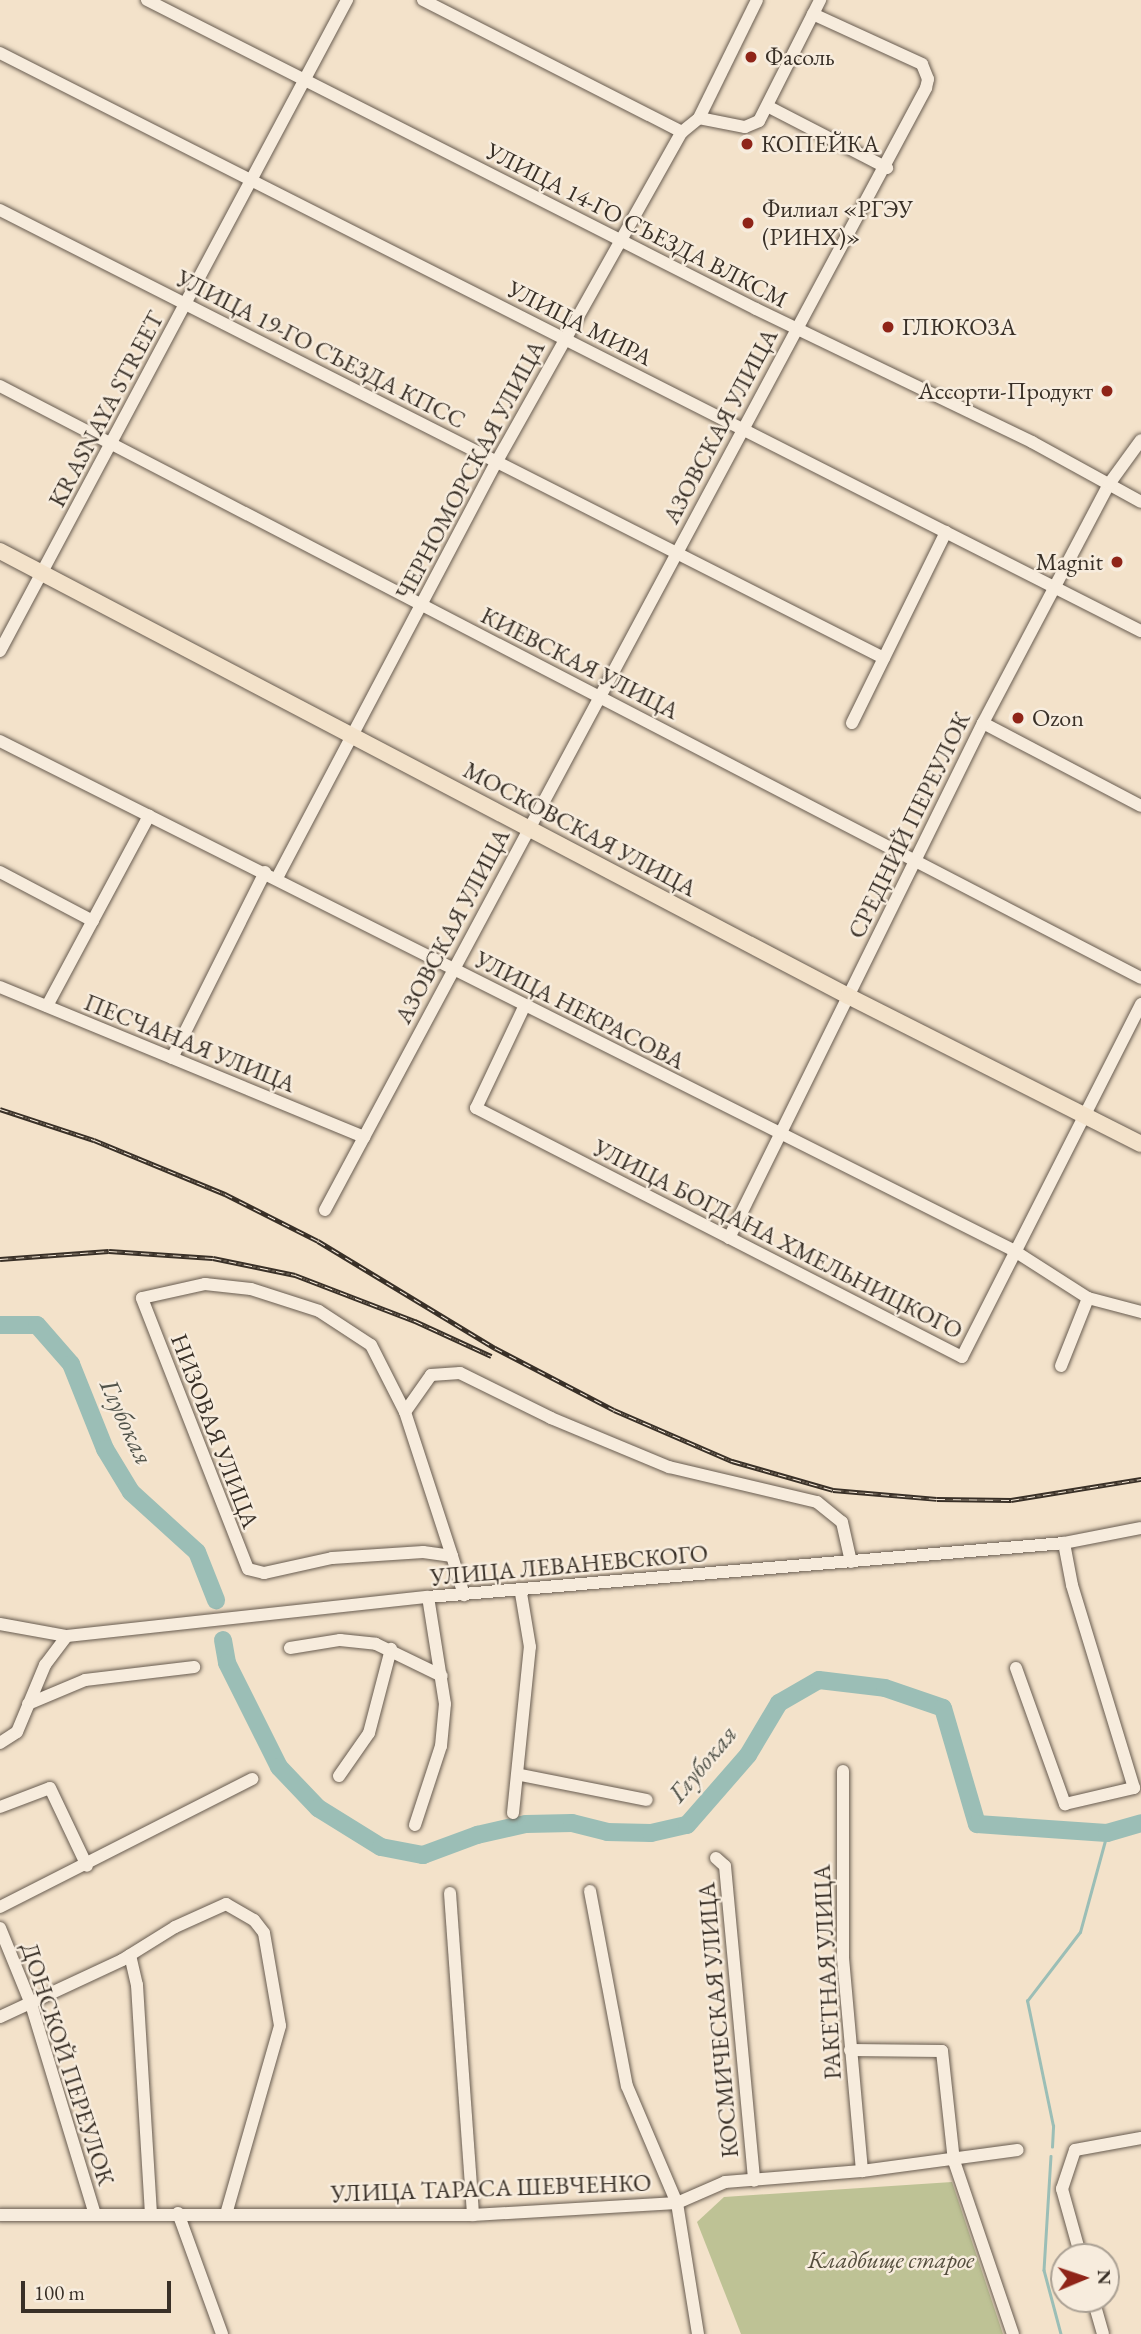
<!DOCTYPE html>
<html>
<head>
<meta charset="utf-8">
<style>
	body { margin:0 }
	#map { position:relative; width:1141px; height:2334px; overflow:hidden; background:#f3e2ca; font-family:"EB Garamond",serif }
	div>[style] { position:absolute }
	.green>* { inset:0; background:#bec295 }
	.stream>* { height:2.5px; margin:-1.25px; padding:0 1.25px; transform-origin:1.25px; border-radius:1.25px; background:#9bbeb6 }
	.river>* { height:18px; margin:-9px; padding:0 9px; transform-origin:9px; border-radius:9px; background:#9bbeb6 }
	.roads { filter:drop-shadow(0 0 2px #685c50) drop-shadow(0 0 2px #685c50) }
	.minor>* { height:12px; margin:-6px; padding:0 6px; transform-origin:6px; border-radius:6px; background:#f7ecdd }
	.major>* { height:16px; margin:-8px; padding:0 8px; transform-origin:8px; border-radius:8px; background:#f3e2ca }
	.rail>* { height:5px; margin-top:-2.5px; transform-origin:0; background:repeating-linear-gradient(90deg,#f7ecdd 0 8px,#393027 0 16px); box-sizing:border-box; border-block:2px solid #393027 }
	.dots>* { width:19px; height:19px; translate:-50% -50%; box-sizing:border-box; border:4px solid #f7ecdd; border-radius:50% }
	span { translate:-50% -50%; white-space:nowrap; text-align:center; line-height:1.15; -webkit-text-stroke:5px #f7ecdd; paint-order:stroke }
	.poi-label { font-size:24px; color:#393027 }
	.left { translate:0 -50%; text-align:left }
	.right { translate:-100% -50%; text-align:right }
	.street-label { font-size:24px; color:#393027 }
	.park-label { font-size:24px; color:#544d3d; font-style:italic }
	.water-label { font-size:26px; color:#52544b; font-style:italic }
	.north { position:absolute; left:1050px; top:2243px; width:70px; height:70px; box-sizing:border-box; background:#f7ecdd; border:2px solid #aba194; border-radius:50%; rotate:88deg; font-size:19px; font-weight:700; line-height:28px; text-align:center; color:#393027 }
	.north::after { content:''; display:block; margin:auto; width:24px; height:32px; background:#8f2418; clip-path:polygon(50% 0,100% 100%,50% 72%,0 100%) }
	.scale { position:absolute; left:21px; top:2281px; width:150px; height:32px; box-sizing:border-box; border:4px solid #393027; border-top:0; padding-left:9px; font-size:21px; line-height:24px; white-space:nowrap; color:#393027; -webkit-text-stroke:5px #f7ecdd; paint-order:stroke }
</style>
</head>
<body>
<div id="map">
	<div class="green">
		<i style="clip-path:polygon(952px 2182px,1003px 2334px,741px 2334px,697px 2222px,724px 2197px)"></i>
	</div>
	<div class="stream">
		<i style="left:1052px;top:2147px;width:21px;rotate:-87deg"></i>
		<i style="left:1053px;top:2126px;width:128px;rotate:-101.7deg"></i>
		<i style="left:1027px;top:2001px;width:87px;rotate:-52.5deg"></i>
		<i style="left:1080px;top:1932px;width:103px;rotate:-74.7deg"></i>
		<i style="left:1051px;top:2156px;width:114px;rotate:93.5deg"></i>
		<i style="left:1044px;top:2270px;width:66px;rotate:75.1deg"></i>
	</div>
	<div class="river">
		<i style="left:0;top:1325px;width:37px"></i>
		<i style="left:37px;top:1325px;width:52px;rotate:48.9deg"></i>
		<i style="left:71px;top:1364px;width:92px;rotate:68.2deg"></i>
		<i style="left:105px;top:1449px;width:50px;rotate:58.8deg"></i>
		<i style="left:131px;top:1492px;width:89px;rotate:42.3deg"></i>
		<i style="left:197px;top:1552px;width:52px;rotate:68.4deg"></i>
		<i style="left:223px;top:1640px;width:23px;rotate:80deg"></i>
		<i style="left:227px;top:1663px;width:116px;rotate:63.4deg"></i>
		<i style="left:279px;top:1767px;width:57px;rotate:46.4deg"></i>
		<i style="left:318px;top:1808px;width:74px;rotate:31.8deg"></i>
		<i style="left:381px;top:1847px;width:43px;rotate:10.8deg"></i>
		<i style="left:423px;top:1855px;width:58px;rotate:-20.3deg"></i>
		<i style="left:477px;top:1835px;width:50px;rotate:-12.7deg"></i>
		<i style="left:526px;top:1824px;width:46px;rotate:-1.2deg"></i>
		<i style="left:572px;top:1823px;width:36px;rotate:14deg"></i>
		<i style="left:607px;top:1832px;width:44px;rotate:1.3deg"></i>
		<i style="left:651px;top:1833px;width:37px;rotate:-13deg"></i>
		<i style="left:687px;top:1825px;width:93px;rotate:-48.9deg"></i>
		<i style="left:748px;top:1755px;width:61px;rotate:-59.2deg"></i>
		<i style="left:779px;top:1703px;width:46px;rotate:-29.9deg"></i>
		<i style="left:819px;top:1680px;width:66px;rotate:6.9deg"></i>
		<i style="left:885px;top:1688px;width:61px;rotate:19deg"></i>
		<i style="left:943px;top:1708px;width:121px;rotate:73.7deg"></i>
		<i style="left:977px;top:1824px;width:130px;rotate:4deg"></i>
		<i style="left:1107px;top:1833px;width:35px;rotate:-16deg"></i>
	</div>
	<div class="roads">
		<div class="minor">
			<i style="left:147px;top:0;width:683px;rotate:26.9deg"></i>
			<i style="left:756px;top:309px;width:306px;rotate:25.7deg"></i>
			<i style="left:1032px;top:442px;width:124px;rotate:28.8deg"></i>
			<i style="left:423px;top:0;width:291px;rotate:27deg"></i>
			<i style="left:0;top:53px;width:1279px;rotate:26.87deg"></i>
			<i style="left:769px;top:107px;width:133px;rotate:27.3deg"></i>
			<i style="left:699px;top:118px;width:131px;rotate:-63.8deg"></i>
			<i style="left:0;top:210px;width:991px;rotate:26.88deg"></i>
			<i style="left:0;top:386px;width:1285px;rotate:27.42deg"></i>
			<i style="left:0;top:651px;width:738px;rotate:-61.94deg"></i>
			<i style="left:852px;top:723px;width:213px;rotate:-63.8deg"></i>
			<i style="left:983px;top:723px;width:178px;rotate:27.7deg"></i>
			<i style="left:0;top:741px;width:1134px;rotate:26.68deg"></i>
			<i style="left:1013px;top:1250px;width:89px;rotate:32.6deg"></i>
			<i style="left:1088px;top:1298px;width:55px;rotate:14.8deg"></i>
			<i style="left:0;top:872px;width:105px;rotate:27.8deg"></i>
			<i style="left:277px;top:878px;width:471px;rotate:-62.2deg"></i>
			<i style="left:497px;top:461px;width:377px;rotate:-60.7deg"></i>
			<i style="left:682px;top:132px;width:22px;rotate:-39deg"></i>
			<i style="left:699px;top:118px;width:47px;rotate:11.1deg"></i>
			<i style="left:745px;top:127px;width:15px;rotate:-23deg"></i>
			<i style="left:759px;top:121px;width:136px;rotate:-63.2deg"></i>
			<i style="left:0;top:987px;width:394px;rotate:22.4deg"></i>
			<i style="left:525px;top:1005px;width:114px;rotate:115.4deg"></i>
			<i style="left:476px;top:1108px;width:546px;rotate:27.13deg"></i>
			<i style="left:962px;top:1357px;width:396px;rotate:-63.1deg"></i>
			<i style="left:47px;top:1006px;width:216px;rotate:-61.8deg"></i>
			<i style="left:172px;top:1058px;width:208px;rotate:-63.4deg"></i>
			<i style="left:325px;top:1210px;width:1273px;rotate:-61.82deg"></i>
			<i style="left:926px;top:88px;width:9px;rotate:-77deg"></i>
			<i style="left:928px;top:79px;width:16px;rotate:-112deg"></i>
			<i style="left:922px;top:64px;width:120px;rotate:-155.4deg"></i>
			<i style="left:729px;top:1238px;width:574px;rotate:-63.75deg"></i>
			<i style="left:983px;top:723px;width:270px;rotate:-62.2deg"></i>
			<i style="left:1109px;top:484px;width:54px;rotate:-54deg"></i>
			<i style="left:1061px;top:1366px;width:73px;rotate:-68.3deg"></i>
			<i style="left:405px;top:1412px;width:45px;rotate:-54.9deg"></i>
			<i style="left:431px;top:1375px;width:29px;rotate:-4deg"></i>
			<i style="left:460px;top:1373px;width:102px;rotate:26.3deg"></i>
			<i style="left:551px;top:1418px;width:128px;rotate:22.6deg"></i>
			<i style="left:669px;top:1467px;width:152px;rotate:13.3deg"></i>
			<i style="left:817px;top:1502px;width:32px;rotate:39deg"></i>
			<i style="left:842px;top:1522px;width:41px;rotate:77.3deg"></i>
			<i style="left:452px;top:1556px;width:29px;rotate:-172deg"></i>
			<i style="left:423px;top:1552px;width:91px;rotate:176.2deg"></i>
			<i style="left:332px;top:1558px;width:70px;rotate:167.6deg"></i>
			<i style="left:264px;top:1573px;width:16px;rotate:-166deg"></i>
			<i style="left:248px;top:1569px;width:291px;rotate:-111.4deg"></i>
			<i style="left:142px;top:1298px;width:65px;rotate:-12.5deg"></i>
			<i style="left:205px;top:1284px;width:46px;rotate:6.2deg"></i>
			<i style="left:251px;top:1289px;width:71px;rotate:17.9deg"></i>
			<i style="left:319px;top:1311px;width:62px;rotate:33.2deg"></i>
			<i style="left:371px;top:1345px;width:75px;rotate:63.1deg"></i>
			<i style="left:405px;top:1412px;width:151px;rotate:71.9deg"></i>
			<i style="left:452px;top:1556px;width:41px;rotate:72.9deg"></i>
			<i style="left:0;top:1624px;width:68px;rotate:10.2deg"></i>
			<i style="left:67px;top:1636px;width:363px;rotate:-6.2deg"></i>
			<i style="left:428px;top:1597px;width:638px;rotate:-4.85deg"></i>
			<i style="left:1064px;top:1543px;width:78px;rotate:-11deg"></i>
			<i style="left:290px;top:1648px;width:51px;rotate:-9.1deg"></i>
			<i style="left:340px;top:1640px;width:36px;rotate:6deg"></i>
			<i style="left:376px;top:1644px;width:73px;rotate:25.9deg"></i>
			<i style="left:1016px;top:1668px;width:145px;rotate:70.2deg"></i>
			<i style="left:1065px;top:1804px;width:71px;rotate:-13.1deg"></i>
			<i style="left:1134px;top:1788px;width:212px;rotate:-107deg"></i>
			<i style="left:1072px;top:1585px;width:43px;rotate:-100.8deg"></i>
			<i style="left:28px;top:1704px;width:62px;rotate:-22.8deg"></i>
			<i style="left:85px;top:1680px;width:110px;rotate:-6.8deg"></i>
			<i style="left:0;top:1743px;width:20px;rotate:-33deg"></i>
			<i style="left:17px;top:1732px;width:73px;rotate:-67.3deg"></i>
			<i style="left:45px;top:1665px;width:36px;rotate:-53deg"></i>
			<i style="left:843px;top:1771px;width:187px;rotate:90deg"></i>
			<i style="left:843px;top:1958px;width:214px;rotate:84.9deg"></i>
			<i style="left:521px;top:1775px;width:128px;rotate:11.2deg"></i>
			<i style="left:339px;top:1776px;width:52px;rotate:-55.1deg"></i>
			<i style="left:369px;top:1733px;width:87px;rotate:-75.3deg"></i>
			<i style="left:0;top:1807px;width:53px;rotate:-20.8deg"></i>
			<i style="left:50px;top:1788px;width:86px;rotate:64.6deg"></i>
			<i style="left:513px;top:1813px;width:167px;rotate:-84.2deg"></i>
			<i style="left:530px;top:1647px;width:55px;rotate:-99.5deg"></i>
			<i style="left:415px;top:1825px;width:83px;rotate:-71.8deg"></i>
			<i style="left:441px;top:1746px;width:42px;rotate:-84.6deg"></i>
			<i style="left:445px;top:1704px;width:108px;rotate:-99deg"></i>
			<i style="left:716px;top:1858px;width:12px;rotate:42deg"></i>
			<i style="left:725px;top:1866px;width:316px;rotate:84.7deg"></i>
			<i style="left:590px;top:1891px;width:198px;rotate:79.3deg"></i>
			<i style="left:627px;top:2086px;width:127px;rotate:66.9deg"></i>
			<i style="left:677px;top:2203px;width:133px;rotate:80.9deg"></i>
			<i style="left:450px;top:1893px;width:323px;rotate:85.9deg"></i>
			<i style="left:0;top:1907px;width:283px;rotate:-26.9deg"></i>
			<i style="left:0;top:1928px;width:82px;rotate:67.8deg"></i>
			<i style="left:31px;top:2004px;width:220px;rotate:73.1deg"></i>
			<i style="left:130px;top:1955px;width:31px;rotate:77deg"></i>
			<i style="left:137px;top:1985px;width:229px;rotate:86.5deg"></i>
			<i style="left:0;top:2017px;width:135px;rotate:-25deg"></i>
			<i style="left:122px;top:1960px;width:62px;rotate:-31.9deg"></i>
			<i style="left:175px;top:1927px;width:56px;rotate:-24.3deg"></i>
			<i style="left:226px;top:1904px;width:32px;rotate:30deg"></i>
			<i style="left:254px;top:1920px;width:16px;rotate:52deg"></i>
			<i style="left:264px;top:1933px;width:94px;rotate:80.2deg"></i>
			<i style="left:280px;top:2026px;width:196px;rotate:106deg"></i>
			<i style="left:850px;top:2050px;width:92px;rotate:0.6deg"></i>
			<i style="left:942px;top:2051px;width:111px;rotate:83.8deg"></i>
			<i style="left:954px;top:2161px;width:183px;rotate:71.2deg"></i>
			<i style="left:178px;top:2213px;width:129px;rotate:70deg"></i>
			<i style="left:0;top:2215px;width:473px"></i>
			<i style="left:473px;top:2215px;width:204px;rotate:-3.4deg"></i>
			<i style="left:677px;top:2203px;width:52px;rotate:-23.6deg"></i>
			<i style="left:725px;top:2182px;width:137px;rotate:-4.6deg"></i>
			<i style="left:862px;top:2171px;width:157px;rotate:-7.7deg"></i>
			<i style="left:1081px;top:2257px;width:71px;rotate:-105.6deg"></i>
			<i style="left:1062px;top:2189px;width:41px;rotate:-71.6deg"></i>
			<i style="left:1075px;top:2150px;width:67px;rotate:-10.3deg"></i>
			<i style="left:1093px;top:2299px;width:36px;rotate:74deg"></i>
		</div>
		<div class="major">
			<i style="left:0;top:551px;width:958px;rotate:27.69deg"></i>
			<i style="left:848px;top:996px;width:328px;rotate:26.8deg"></i>
		</div>
	</div>
	<div class="rail">
		<i style="left:0;top:1109px;width:99px;rotate:18.3deg"></i>
		<i style="left:94px;top:1140px;width:142px;rotate:22.4deg"></i>
		<i style="left:225px;top:1194px;width:104px;rotate:26.8deg"></i>
		<i style="left:318px;top:1241px;width:207px;rotate:31.2deg"></i>
		<i style="left:495px;top:1348px;width:134px;rotate:27.5deg"></i>
		<i style="left:614px;top:1410px;width:129px;rotate:23.4deg"></i>
		<i style="left:732px;top:1461px;width:105px;rotate:16deg"></i>
		<i style="left:833px;top:1490px;width:104px;rotate:4.9deg"></i>
		<i style="left:937px;top:1499px;width:74px;rotate:0.8deg"></i>
		<i style="left:1011px;top:1500px;width:132px;rotate:-9.2deg"></i>
		<i style="left:0;top:1259px;width:109px;rotate:-4.2deg"></i>
		<i style="left:109px;top:1251px;width:104px;rotate:3.9deg"></i>
		<i style="left:213px;top:1258px;width:84px;rotate:11.7deg"></i>
		<i style="left:295px;top:1275px;width:129px;rotate:21deg"></i>
		<i style="left:415px;top:1321px;width:84px;rotate:24.7deg"></i>
	</div>
	<div class="dots">
		<i style="left:751px;top:57px;background:#8f2418"></i>
		<i style="left:747px;top:144px;background:#8f2418"></i>
		<i style="left:748px;top:223px;background:#8f2418"></i>
		<i style="left:888px;top:327px;background:#8f2418"></i>
		<i style="left:1107px;top:391px;background:#8f2418"></i>
		<i style="left:1117px;top:562px;background:#8f2418"></i>
		<i style="left:1018px;top:718px;background:#8f2418"></i>
	</div>
	<div class="poi-label">
		<span class="left" style="left:765px;top:57px">Фасоль</span>
		<span class="left" style="left:761px;top:144px">КОПЕЙКА</span>
		<span class="left" style="left:762px;top:223px">Филиал «РГЭУ<br>(РИНХ)»</span>
		<span class="left" style="left:902px;top:327px">ГЛЮКОЗА</span>
		<span class="right" style="left:1093px;top:391px">Ассорти-Продукт</span>
		<span class="right" style="left:1103px;top:562px">Magnit</span>
		<span class="left" style="left:1032px;top:718px">Ozon</span>
	</div>
	<div class="street-label">
		<span style="left:637px;top:225px;rotate:27deg">УЛИЦА 14-ГО СЪЕЗДА ВЛКСМ</span>
		<span style="left:580px;top:323px;rotate:27deg">УЛИЦА МИРА</span>
		<span style="left:321px;top:349px;rotate:27deg">УЛИЦА 19-ГО СЪЕЗДА КПСС</span>
		<span style="left:106px;top:409px;rotate:-62deg">KRASNAYA STREET</span>
		<span style="left:720px;top:426px;rotate:-62deg">АЗОВСКАЯ УЛИЦА</span>
		<span style="left:470px;top:470px;rotate:-62deg">ЧЕРНОМОРСКАЯ УЛИЦА</span>
		<span style="left:580px;top:663px;rotate:27deg">КИЕВСКАЯ УЛИЦА</span>
		<span style="left:909px;top:825px;rotate:-64deg">СРЕДНИЙ ПЕРЕУЛОК</span>
		<span style="left:580px;top:829px;rotate:28deg">МОСКОВСКАЯ УЛИЦА</span>
		<span style="left:452px;top:926px;rotate:-62deg">АЗОВСКАЯ УЛИЦА</span>
		<span style="left:580px;top:1010px;rotate:27deg">УЛИЦА НЕКРАСОВА</span>
		<span style="left:190px;top:1043px;rotate:22deg">ПЕСЧАНАЯ УЛИЦА</span>
		<span style="left:778px;top:1239px;rotate:27deg">УЛИЦА БОГДАНА ХМЕЛЬНИЦКОГО</span>
		<span style="left:215px;top:1431px;rotate:69deg">НИЗОВАЯ УЛИЦА</span>
		<span style="left:569px;top:1565px;rotate:-5deg">УЛИЦА ЛЕВАНЕВСКОГО</span>
		<span style="left:827px;top:1972px;rotate:-93deg">РАКЕТНАЯ УЛИЦА</span>
		<span style="left:718px;top:2020px;rotate:-95deg">КОСМИЧЕСКАЯ УЛИЦА</span>
		<span style="left:68px;top:2064px;rotate:72deg">ДОНСКОЙ ПЕРЕУЛОК</span>
		<span style="left:491px;top:2188px;rotate:-2deg">УЛИЦА ТАРАСА ШЕВЧЕНКО</span>
	</div>
	<div class="park-label">
		<span style="left:891px;top:2260px">Кладбище старое</span>
	</div>
	<div class="water-label">
		<span style="left:126px;top:1422px;rotate:65deg">Глубокая</span>
		<span style="left:703px;top:1764px;rotate:-50deg">Глубокая</span>
	</div>
	<div class="north">N</div>
	<div class="scale">100 m</div>
</div>
</body>
</html>
